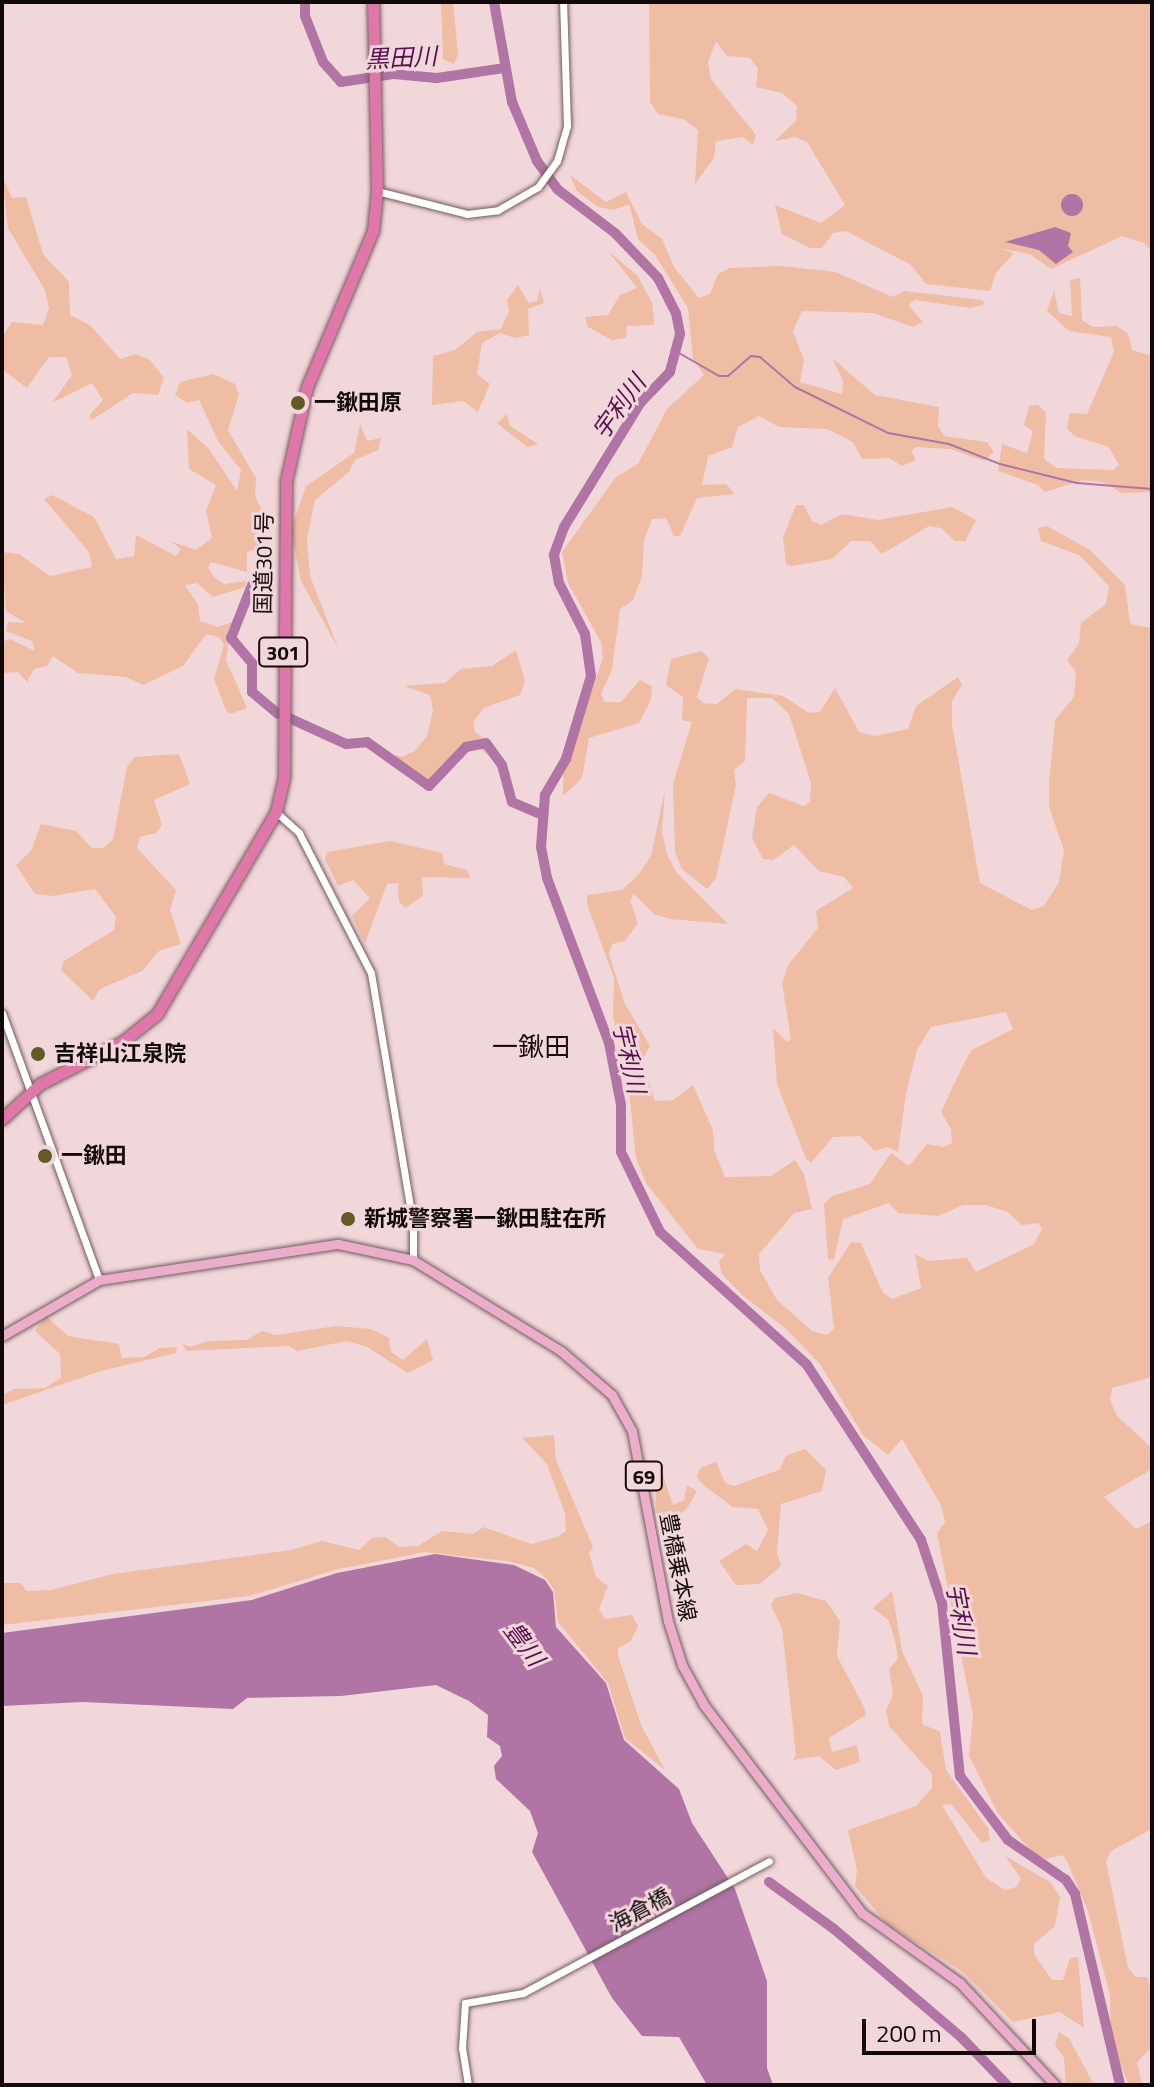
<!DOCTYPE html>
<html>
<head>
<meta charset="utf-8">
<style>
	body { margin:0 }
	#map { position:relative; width:1154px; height:2087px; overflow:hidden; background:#f2d7da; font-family:"Titillium Web","Noto Sans JP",sans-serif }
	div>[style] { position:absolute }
	.green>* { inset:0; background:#efbca4 }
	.water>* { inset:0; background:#b074a5 }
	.round { border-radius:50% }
	.stream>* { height:2px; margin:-1px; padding:0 1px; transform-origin:1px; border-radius:1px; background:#b074a5 }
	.river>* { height:10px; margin:-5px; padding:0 5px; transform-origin:5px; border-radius:5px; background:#b074a5 }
	.roads { filter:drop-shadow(0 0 2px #715b5d) drop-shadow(0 0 2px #715b5d) }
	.minor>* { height:7px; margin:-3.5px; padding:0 3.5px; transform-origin:3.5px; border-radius:3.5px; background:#fff }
	.major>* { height:9px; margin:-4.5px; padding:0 4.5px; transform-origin:4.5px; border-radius:4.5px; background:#ecadcb }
	.highway>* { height:11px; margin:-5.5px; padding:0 5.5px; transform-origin:5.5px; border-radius:5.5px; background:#df77a8 }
	.dots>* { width:22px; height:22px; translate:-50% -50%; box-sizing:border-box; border:4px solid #f2d7da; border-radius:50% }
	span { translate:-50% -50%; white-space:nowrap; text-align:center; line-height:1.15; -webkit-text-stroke:6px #f2d7da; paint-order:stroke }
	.shield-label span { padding:2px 6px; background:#f2d7da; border:2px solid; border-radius:6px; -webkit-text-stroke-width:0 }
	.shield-label { font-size:20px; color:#11090a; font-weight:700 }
	.poi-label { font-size:22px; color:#11090a; font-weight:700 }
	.left { translate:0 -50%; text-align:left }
	.street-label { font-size:22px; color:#11090a }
	.water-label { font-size:24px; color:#590e50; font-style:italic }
	.quarter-label { font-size:26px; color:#11090a }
	.frame { position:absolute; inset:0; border:4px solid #11090a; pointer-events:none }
	.scale { position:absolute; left:862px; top:2019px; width:174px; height:36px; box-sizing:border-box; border:4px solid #11090a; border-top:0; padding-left:10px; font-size:24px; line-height:28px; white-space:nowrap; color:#11090a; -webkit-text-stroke:6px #f2d7da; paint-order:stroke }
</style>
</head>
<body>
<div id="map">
	<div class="green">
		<i style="clip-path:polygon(441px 2px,453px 2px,458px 55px,454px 64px,443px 59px)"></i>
		<i style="clip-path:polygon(649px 2px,1152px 2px,1152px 252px,1144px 243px,1122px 236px,1051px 269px,1030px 254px,998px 248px,1014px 253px,996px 273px,990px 291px,926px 284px,911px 265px,846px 231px,833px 233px,822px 248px,810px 248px,782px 234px,775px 205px,821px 223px,845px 205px,807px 142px,795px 137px,775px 141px,796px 121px,797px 106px,782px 93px,756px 87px,758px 69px,750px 58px,727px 56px,716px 41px,708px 62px,711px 79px,756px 135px,753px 145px,743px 137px,716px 141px,714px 158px,695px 184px,698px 130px,683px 119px,658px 114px,650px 102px)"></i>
		<i style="clip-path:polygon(570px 175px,606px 202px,626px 192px,642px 224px,662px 239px,674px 267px,699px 298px,710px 294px,718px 274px,730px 268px,782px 266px,835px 272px,893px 297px,904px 291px,982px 300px,985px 304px,971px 308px,915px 300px,908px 305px,923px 322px,913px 327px,873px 313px,802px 311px,793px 331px,804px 360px,800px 382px,842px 394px,843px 381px,832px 358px,875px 395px,939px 407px,938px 426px,944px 436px,987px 442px,994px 452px,984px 461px,951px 449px,916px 447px,911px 451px,916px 460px,902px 466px,889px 458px,862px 459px,853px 442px,827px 429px,779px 427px,759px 416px,738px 427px,732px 447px,708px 456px,702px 485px,726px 484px,735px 494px,697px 498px,680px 536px,674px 536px,666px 518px,652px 519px,644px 540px,642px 576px,633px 600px,620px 609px,612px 670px,601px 694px,605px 702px,621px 702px,640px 680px,652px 686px,651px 699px,639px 723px,589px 738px,582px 778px,563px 796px,563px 775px,603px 658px,601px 642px,568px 583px,562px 552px,616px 477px,638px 464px,667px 409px,704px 375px,693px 359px,688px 308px,655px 255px,638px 239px,629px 204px,614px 210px,598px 207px,577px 191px)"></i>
		<i style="clip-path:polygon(2px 176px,12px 198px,26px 197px,43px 254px,69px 282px,70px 315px,90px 325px,120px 359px,136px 354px,150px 360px,164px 378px,158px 395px,133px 393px,92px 420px,89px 416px,103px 400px,92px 383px,52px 403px,72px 375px,66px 357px,49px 357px,27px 388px,4px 371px,2px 337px,12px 322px,43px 325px,49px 309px,45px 290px,8px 228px)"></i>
		<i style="clip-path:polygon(608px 251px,638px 276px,652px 303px,654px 319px,654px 325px,627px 326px,626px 338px,612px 340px,588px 327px,585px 317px,608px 315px,620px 295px,637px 288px)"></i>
		<i style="clip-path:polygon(1080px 278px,1082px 320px,1093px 327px,1117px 326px,1128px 334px,1132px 350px,1152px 356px,1152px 492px,1122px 493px,1102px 482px,1083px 480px,1045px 492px,1038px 485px,998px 471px,1002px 444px,1027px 453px,1033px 431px,1024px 425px,1029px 406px,1038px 405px,1046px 413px,1044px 459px,1056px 468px,1113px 470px,1119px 465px,1109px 447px,1074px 436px,1067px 428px,1070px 413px,1087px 414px,1114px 352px,1111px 337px,1069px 331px,1047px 311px,1054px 291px,1059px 313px,1072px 316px,1070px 280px)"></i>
		<i style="clip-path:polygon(518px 285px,529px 303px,537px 301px,540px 288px,544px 303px,528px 309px,529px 335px,515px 338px,500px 333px,482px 343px,477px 374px,490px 384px,478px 412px,463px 401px,432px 405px,433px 356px,455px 350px,477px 332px,501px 329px,509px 311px,507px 300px)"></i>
		<i style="clip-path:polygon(213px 374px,235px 384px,239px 394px,228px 430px,256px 478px,255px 496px,263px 512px,253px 531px,266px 546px,247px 552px,247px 572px,211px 562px,208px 568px,215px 578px,224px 584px,246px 581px,245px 587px,213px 597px,197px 583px,185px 585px,198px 605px,200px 621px,218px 627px,232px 622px,226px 660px,247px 708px,230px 714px,226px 710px,214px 679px,224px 645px,219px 637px,206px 634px,183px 666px,143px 685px,126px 677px,78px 673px,53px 656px,47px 666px,34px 669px,27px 682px,18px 672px,2px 673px,2px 642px,10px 639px,35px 651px,32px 641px,6px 631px,8px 622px,26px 623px,6px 611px,2px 552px,19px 554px,50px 576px,92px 567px,89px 552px,44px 499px,52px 495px,94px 517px,116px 559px,134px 556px,136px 535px,176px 556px,181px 549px,170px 541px,196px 550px,212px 538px,206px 511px,216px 485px,189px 469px,187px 429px,209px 449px,237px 491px,241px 470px,218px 441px,199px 400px,187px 403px,175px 395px,180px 382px)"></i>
		<i style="clip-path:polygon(507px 414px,510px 426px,538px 444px,527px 447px,497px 423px)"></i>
		<i style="clip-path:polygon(360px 424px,367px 441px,381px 438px,378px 450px,355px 460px,349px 472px,315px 500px,307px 539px,310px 576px,339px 650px,301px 581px,291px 530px,306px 486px,354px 453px)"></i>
		<i style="clip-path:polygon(796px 505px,804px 505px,812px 521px,821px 525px,842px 514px,878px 520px,952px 507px,976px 520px,965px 541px,955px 541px,941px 528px,929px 526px,882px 554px,870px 541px,851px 541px,832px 559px,791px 566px,786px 564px,783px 537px)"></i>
		<i style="clip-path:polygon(1047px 526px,1090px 550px,1125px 585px,1130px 624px,1152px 628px,1152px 1377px,1112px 1388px,1110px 1400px,1117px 1416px,1152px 1448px,1152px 1469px,1104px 1497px,1136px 1529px,1152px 1521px,1152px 1829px,1111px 1851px,1106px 1861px,1128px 1968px,1136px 1977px,1147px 1977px,1152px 1991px,1152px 2047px,1137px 2062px,1142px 2085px,1129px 2085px,1111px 2040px,1110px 1995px,1088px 1911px,1067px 1861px,1062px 1855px,1046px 1859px,1033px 1853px,997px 1812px,969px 1756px,973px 1715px,937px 1533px,945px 1522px,941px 1505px,902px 1439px,888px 1455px,863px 1435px,820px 1364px,785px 1328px,742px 1295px,722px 1274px,719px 1262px,725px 1254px,698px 1249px,646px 1183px,636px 1158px,627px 1070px,613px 1017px,614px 978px,587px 904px,587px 895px,622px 890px,638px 875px,651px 856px,665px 789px,662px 832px,667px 854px,676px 872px,728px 924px,670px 919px,654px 914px,634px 894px,630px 901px,638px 923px,625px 941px,612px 944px,609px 954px,625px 1004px,650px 1046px,641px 1062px,655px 1101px,673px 1100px,693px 1085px,713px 1130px,714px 1150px,725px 1177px,771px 1176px,795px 1160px,804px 1174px,812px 1209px,794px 1213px,759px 1254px,760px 1270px,777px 1300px,812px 1331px,827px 1335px,834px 1328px,828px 1278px,851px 1242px,861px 1243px,883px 1293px,892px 1299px,921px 1288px,915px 1254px,929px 1261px,967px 1258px,976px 1272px,1034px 1244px,1042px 1229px,1038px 1223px,1022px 1225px,1008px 1212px,986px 1205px,963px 1205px,938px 1216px,898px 1213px,889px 1203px,843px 1219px,834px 1260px,828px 1259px,824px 1204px,832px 1196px,870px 1184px,891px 1153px,909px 1166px,927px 1144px,943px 1147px,952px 1143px,951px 1129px,941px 1112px,964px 1063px,972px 1050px,1013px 1029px,1006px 1012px,931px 1027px,917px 1050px,906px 1093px,898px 1152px,887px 1147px,875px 1151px,860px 1136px,833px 1137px,811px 1163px,806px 1159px,777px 1084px,773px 1028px,787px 1042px,791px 1039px,782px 983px,788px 965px,818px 928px,816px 911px,853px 888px,844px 877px,819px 871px,794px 845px,773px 860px,763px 859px,752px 838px,757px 807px,769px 793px,804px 806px,810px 802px,811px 783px,789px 714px,772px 698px,747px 698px,745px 761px,734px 770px,736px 785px,716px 878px,707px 889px,682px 869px,675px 852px,673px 784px,692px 722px,682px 720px,683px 697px,666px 685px,671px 659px,702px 651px,709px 658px,697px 697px,703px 703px,717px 704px,735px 689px,783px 696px,809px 713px,820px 712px,835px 688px,859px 732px,875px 736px,908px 729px,916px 706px,958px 677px,962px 685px,952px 701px,952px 724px,980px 883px,1032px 910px,1044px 906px,1059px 882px,1064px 850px,1049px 807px,1049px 784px,1055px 720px,1074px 697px,1076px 672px,1067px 660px,1079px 644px,1081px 623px,1106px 604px,1109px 586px,1079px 555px,1041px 541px,1038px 528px)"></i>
		<i style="clip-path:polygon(516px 650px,525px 681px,520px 695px,484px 708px,473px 722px,475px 732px,495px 748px,497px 762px,475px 745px,458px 754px,429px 783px,393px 759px,391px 754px,402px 757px,415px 751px,427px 736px,433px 710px,430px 695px,404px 686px,445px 683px,461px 669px,492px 666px)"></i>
		<i style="clip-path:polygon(179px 754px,190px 784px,154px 800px,162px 825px,156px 833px,140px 837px,137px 848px,176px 890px,170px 910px,181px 944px,159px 951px,142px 971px,100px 989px,93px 1001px,61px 970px,64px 961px,114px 930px,116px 917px,95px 889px,53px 896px,35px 894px,16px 865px,31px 851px,41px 824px,76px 831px,92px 848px,104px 848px,113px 839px,127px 767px,135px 757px)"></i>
		<i style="clip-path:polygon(390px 841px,442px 853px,444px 864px,467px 870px,470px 878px,422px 877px,423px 896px,405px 908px,399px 901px,398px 883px,387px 884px,365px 943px,352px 916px,370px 898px,353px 880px,338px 886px,325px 859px,327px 852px)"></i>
		<i style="clip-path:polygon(46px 1316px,68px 1336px,119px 1344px,122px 1358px,144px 1357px,160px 1348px,177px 1347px,176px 1353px,101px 1371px,2px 1405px,2px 1395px,14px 1389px,45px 1388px,61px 1378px,60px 1354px,35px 1331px)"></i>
		<i style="clip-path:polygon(336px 1326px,371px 1329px,389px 1338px,391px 1352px,403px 1360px,427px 1339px,433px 1360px,408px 1373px,367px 1347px,347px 1341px,297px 1351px,289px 1346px,187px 1351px,182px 1344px,191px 1347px,208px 1341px,247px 1340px,262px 1331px,276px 1335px)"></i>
		<i style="clip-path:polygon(554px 1435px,556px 1460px,593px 1547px,589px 1553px,596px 1577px,608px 1586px,599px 1609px,605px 1619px,632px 1615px,638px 1626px,631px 1641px,618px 1648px,618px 1656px,641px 1725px,665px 1770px,625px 1738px,608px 1683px,558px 1622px,554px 1590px,548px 1580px,534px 1568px,507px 1561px,425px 1552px,339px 1569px,249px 1596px,2px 1625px,2px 1583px,21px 1583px,26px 1591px,51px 1590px,113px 1574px,291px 1550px,322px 1541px,359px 1550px,372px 1538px,385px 1537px,399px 1547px,418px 1546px,442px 1531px,472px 1534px,484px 1527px,531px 1544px,557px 1537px,566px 1531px,565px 1513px,547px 1464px,522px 1438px)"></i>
		<i style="clip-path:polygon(805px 1449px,826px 1470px,822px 1491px,781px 1504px,777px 1553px,781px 1566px,760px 1584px,736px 1585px,719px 1561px,746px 1544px,757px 1551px,768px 1530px,758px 1509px,733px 1507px,707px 1488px,697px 1478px,700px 1468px,716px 1462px,725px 1483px,734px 1486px,779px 1470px,786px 1456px)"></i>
		<i style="clip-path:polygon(655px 1475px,663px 1475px,673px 1505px,684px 1500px,687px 1485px,697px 1491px,686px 1510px,669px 1520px,671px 1528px,681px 1530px,686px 1545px,675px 1548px,665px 1540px,657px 1520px)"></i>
		<i style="clip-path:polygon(892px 1591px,902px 1651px,923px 1696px,922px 1724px,940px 1732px,946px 1770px,988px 1828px,990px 1840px,982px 1843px,951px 1804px,942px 1805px,986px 1878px,1005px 1890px,1016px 1887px,1021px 1878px,1005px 1856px,1050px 1882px,1060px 1897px,1055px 1926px,1034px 1944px,1034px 1954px,1052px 1980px,1063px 1980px,1070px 1958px,1078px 1957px,1084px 2028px,1060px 2012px,1013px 2022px,963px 1972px,887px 1924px,855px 1886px,857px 1870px,848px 1830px,916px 1806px,932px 1788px,932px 1774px,889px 1726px,886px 1711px,893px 1694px,889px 1669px,898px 1658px,895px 1641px,889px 1621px,873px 1608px)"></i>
		<i style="clip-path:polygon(797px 1593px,826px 1601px,840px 1621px,837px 1656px,864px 1707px,866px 1715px,829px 1738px,832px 1752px,857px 1745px,860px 1762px,836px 1770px,819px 1756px,793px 1760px,796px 1755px,782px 1628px,771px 1605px,775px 1598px)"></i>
		<i style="clip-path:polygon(1059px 2032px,1069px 2038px,1094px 2085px,1066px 2085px,1064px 2058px,1055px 2045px)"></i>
	</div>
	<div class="water">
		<i class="round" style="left:1061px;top:194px;width:22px;height:22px"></i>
		<i style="clip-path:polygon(1055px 227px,1071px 233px,1068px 246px,1073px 252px,1056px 264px,1039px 250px,1005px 242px)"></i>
		<i style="clip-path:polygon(435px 1554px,514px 1565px,545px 1580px,553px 1592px,556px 1627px,606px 1683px,624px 1740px,679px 1789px,692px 1823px,735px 1889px,767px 1981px,767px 2068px,773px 2085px,707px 2085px,679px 2037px,642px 2036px,612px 1998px,532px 1852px,538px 1833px,530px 1811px,496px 1779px,494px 1766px,502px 1756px,500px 1746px,487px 1737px,488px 1715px,469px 1701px,436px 1685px,341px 1696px,247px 1698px,233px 1709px,83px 1702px,2px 1706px,2px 1633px,252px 1600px,337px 1573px)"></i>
	</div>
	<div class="stream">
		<i style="left:679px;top:353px;width:46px;rotate:29.9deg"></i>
		<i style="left:719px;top:376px;width:9px"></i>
		<i style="left:728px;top:376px;width:30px;rotate:-41deg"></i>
		<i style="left:751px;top:356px;width:9px;rotate:6deg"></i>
		<i style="left:760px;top:357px;width:46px;rotate:40.6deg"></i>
		<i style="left:795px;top:387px;width:104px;rotate:26.3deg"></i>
		<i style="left:888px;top:433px;width:62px;rotate:10.2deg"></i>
		<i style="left:949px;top:444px;width:55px;rotate:21.4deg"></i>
		<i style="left:1000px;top:464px;width:79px;rotate:13.9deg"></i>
		<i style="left:1077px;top:483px;width:75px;rotate:4.6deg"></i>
	</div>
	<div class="river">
		<i style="left:305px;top:2px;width:14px;rotate:90deg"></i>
		<i style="left:305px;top:16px;width:49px;rotate:68.6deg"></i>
		<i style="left:323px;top:62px;width:27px;rotate:48deg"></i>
		<i style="left:341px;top:82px;width:54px;rotate:-8.6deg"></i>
		<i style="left:394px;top:74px;width:43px;rotate:5.3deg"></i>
		<i style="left:437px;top:78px;width:69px;rotate:-8.4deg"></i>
		<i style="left:494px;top:2px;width:102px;rotate:79.8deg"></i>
		<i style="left:512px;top:102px;width:64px;rotate:67deg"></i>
		<i style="left:537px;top:161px;width:34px;rotate:54deg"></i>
		<i style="left:557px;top:189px;width:73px;rotate:37.2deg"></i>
		<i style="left:615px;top:233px;width:62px;rotate:46.3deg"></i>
		<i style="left:658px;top:278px;width:39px;rotate:63deg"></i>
		<i style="left:676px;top:313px;width:21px;rotate:79deg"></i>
		<i style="left:680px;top:334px;width:39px;rotate:105deg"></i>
		<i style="left:670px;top:372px;width:42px;rotate:134deg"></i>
		<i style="left:641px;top:402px;width:147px;rotate:121.6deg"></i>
		<i style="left:564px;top:527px;width:30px;rotate:110deg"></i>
		<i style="left:554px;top:555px;width:28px;rotate:80deg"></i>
		<i style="left:559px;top:583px;width:57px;rotate:63deg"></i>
		<i style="left:585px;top:634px;width:42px;rotate:81.9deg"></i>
		<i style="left:591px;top:676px;width:87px;rotate:106.8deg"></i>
		<i style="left:566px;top:759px;width:42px;rotate:120.3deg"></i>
		<i style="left:545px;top:795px;width:52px;rotate:94.4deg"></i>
		<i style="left:541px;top:847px;width:32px;rotate:79deg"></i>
		<i style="left:547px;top:878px;width:176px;rotate:69.4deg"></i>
		<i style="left:609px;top:1043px;width:63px;rotate:79deg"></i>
		<i style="left:621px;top:1105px;width:47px;rotate:90deg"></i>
		<i style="left:621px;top:1152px;width:89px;rotate:64deg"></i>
		<i style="left:660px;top:1232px;width:198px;rotate:42.1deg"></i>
		<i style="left:807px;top:1365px;width:209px;rotate:56.9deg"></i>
		<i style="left:921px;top:1540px;width:66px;rotate:71.6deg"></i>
		<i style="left:942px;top:1603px;width:174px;rotate:84.1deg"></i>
		<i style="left:960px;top:1776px;width:80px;rotate:53.1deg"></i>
		<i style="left:1008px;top:1840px;width:70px;rotate:34.6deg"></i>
		<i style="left:1066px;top:1880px;width:17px;rotate:57deg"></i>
		<i style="left:1075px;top:1894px;width:196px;rotate:76.7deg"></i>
		<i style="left:252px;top:585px;width:57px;rotate:111.6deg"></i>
		<i style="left:231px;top:638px;width:33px;rotate:50deg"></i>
		<i style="left:252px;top:663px;width:29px;rotate:90deg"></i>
		<i style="left:252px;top:692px;width:34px;rotate:40deg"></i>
		<i style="left:289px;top:718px;width:63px;rotate:24.5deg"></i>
		<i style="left:346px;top:744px;width:21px;rotate:-5deg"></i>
		<i style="left:367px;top:742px;width:76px;rotate:35.4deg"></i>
		<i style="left:429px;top:786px;width:54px;rotate:-46.5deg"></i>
		<i style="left:466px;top:747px;width:20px;rotate:-11deg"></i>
		<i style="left:486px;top:743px;width:27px;rotate:54deg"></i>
		<i style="left:502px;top:765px;width:38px;rotate:75deg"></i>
		<i style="left:512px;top:802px;width:34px;rotate:23deg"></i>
		<i style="left:769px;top:1882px;width:80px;rotate:35.9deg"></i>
		<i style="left:834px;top:1929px;width:167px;rotate:40.4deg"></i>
		<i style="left:961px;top:2037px;width:66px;rotate:46.2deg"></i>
	</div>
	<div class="roads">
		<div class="minor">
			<i style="left:377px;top:191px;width:93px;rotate:14.3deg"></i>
			<i style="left:467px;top:214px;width:31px;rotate:-7deg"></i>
			<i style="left:498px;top:210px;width:46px;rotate:-29.9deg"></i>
			<i style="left:538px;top:187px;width:32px;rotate:-54deg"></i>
			<i style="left:557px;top:161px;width:36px;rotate:-74deg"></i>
			<i style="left:567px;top:126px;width:124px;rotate:-91.8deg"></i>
			<i style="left:276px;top:812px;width:31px;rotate:42deg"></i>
			<i style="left:299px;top:833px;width:157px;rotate:62.8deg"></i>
			<i style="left:371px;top:973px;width:255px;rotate:80.5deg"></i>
			<i style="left:413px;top:1225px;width:35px;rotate:90deg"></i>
			<i style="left:2px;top:1013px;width:284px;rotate:70deg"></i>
			<i style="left:468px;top:2085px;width:37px;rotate:-99deg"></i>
			<i style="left:462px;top:2048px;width:45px;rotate:-86.2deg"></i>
			<i style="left:465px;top:2003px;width:59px;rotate:-9.8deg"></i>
			<i style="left:523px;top:1993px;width:279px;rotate:-28.2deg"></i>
		</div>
		<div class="major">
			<i style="left:2px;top:1336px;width:112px;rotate:-30deg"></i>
			<i style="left:99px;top:1280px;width:242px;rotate:-8.6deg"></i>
			<i style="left:338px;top:1244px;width:77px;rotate:12deg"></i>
			<i style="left:413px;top:1260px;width:174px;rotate:31.6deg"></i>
			<i style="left:561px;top:1351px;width:67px;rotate:40.8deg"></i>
			<i style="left:612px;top:1395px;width:41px;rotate:60.9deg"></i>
			<i style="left:632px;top:1431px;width:193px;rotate:79.3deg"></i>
			<i style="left:668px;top:1621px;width:46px;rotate:72.3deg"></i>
			<i style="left:682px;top:1665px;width:46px;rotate:61.2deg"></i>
			<i style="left:704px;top:1705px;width:261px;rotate:52.8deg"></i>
			<i style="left:862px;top:1913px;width:120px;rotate:35.5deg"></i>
			<i style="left:960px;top:1983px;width:139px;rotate:47deg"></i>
		</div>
		<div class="highway">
			<i style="left:2px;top:1119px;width:52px;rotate:-42.6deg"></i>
			<i style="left:40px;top:1084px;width:92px;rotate:-27.1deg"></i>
			<i style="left:122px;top:1042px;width:45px;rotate:-38.7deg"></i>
			<i style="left:157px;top:1014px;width:234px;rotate:-59.5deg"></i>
			<i style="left:276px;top:812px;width:37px;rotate:-77deg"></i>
			<i style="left:284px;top:776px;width:295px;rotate:-89.6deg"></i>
			<i style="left:286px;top:481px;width:96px;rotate:-77.4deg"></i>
			<i style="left:307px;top:387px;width:169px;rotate:-67.1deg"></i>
			<i style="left:373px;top:231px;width:40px;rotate:-84.3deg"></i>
			<i style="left:377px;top:191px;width:189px;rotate:-91.2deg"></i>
		</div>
	</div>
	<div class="dots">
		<i style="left:298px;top:403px;background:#625a27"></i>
		<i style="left:38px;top:1054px;background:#625a27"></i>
		<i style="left:45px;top:1156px;background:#625a27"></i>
		<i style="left:348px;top:1219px;background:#625a27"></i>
	</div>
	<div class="shield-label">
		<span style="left:283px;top:652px">301</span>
		<span style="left:644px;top:1476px">69</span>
	</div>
	<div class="poi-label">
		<span class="left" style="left:314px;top:403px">一鍬田原</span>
		<span class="left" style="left:54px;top:1054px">吉祥山江泉院</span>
		<span class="left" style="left:61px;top:1156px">一鍬田</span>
		<span class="left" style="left:364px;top:1219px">新城警察署一鍬田駐在所</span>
	</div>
	<div class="street-label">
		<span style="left:264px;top:563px;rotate:-89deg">国道301号</span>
		<span style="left:678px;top:1567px;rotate:79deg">豊橋乗本線</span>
		<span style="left:640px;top:1910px;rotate:-28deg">海倉橋</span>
	</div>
	<div class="water-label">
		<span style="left:401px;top:58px;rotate:-3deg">黒田川</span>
		<span style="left:619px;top:407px;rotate:-54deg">宇利川</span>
		<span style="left:629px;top:1058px;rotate:77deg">宇利川</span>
		<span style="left:961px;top:1619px;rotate:80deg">宇利川</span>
		<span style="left:524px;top:1644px;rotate:53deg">豊川</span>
	</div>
	<div class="quarter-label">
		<span style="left:531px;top:1047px">一鍬田</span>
	</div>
	<div class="frame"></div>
	<div class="scale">200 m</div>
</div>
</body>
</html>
